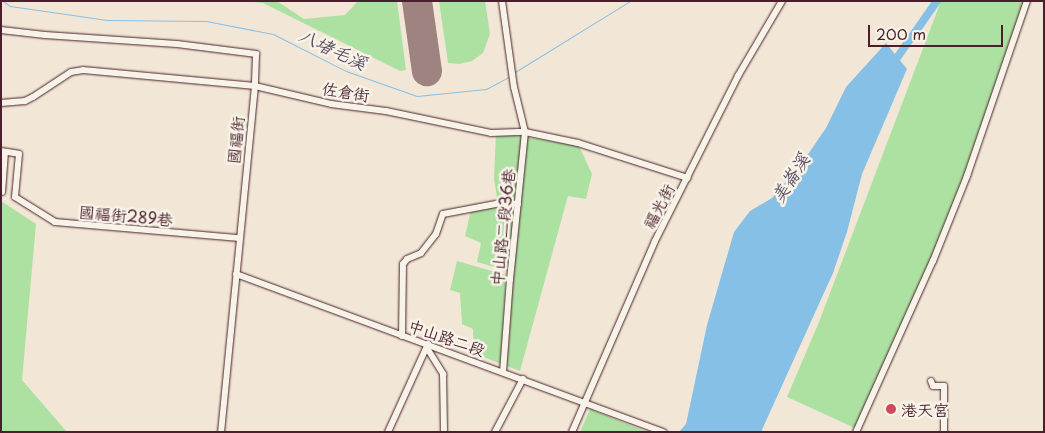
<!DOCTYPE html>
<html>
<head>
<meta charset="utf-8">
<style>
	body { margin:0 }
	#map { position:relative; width:1045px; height:433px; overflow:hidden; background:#f2e7d6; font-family:"Playpen Sans","LXGW WenKai TC",sans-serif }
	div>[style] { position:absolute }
	.green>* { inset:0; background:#ade1a2 }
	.water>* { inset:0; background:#87c0e6 }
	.stream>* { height:1px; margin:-0.5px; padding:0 0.5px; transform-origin:0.5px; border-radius:0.5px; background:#87c0e6 }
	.river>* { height:8px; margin:-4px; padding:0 4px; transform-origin:4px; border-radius:4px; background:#87c0e6 }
	.runway>* { height:30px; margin:-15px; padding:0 15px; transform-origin:15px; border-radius:15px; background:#9e8380 }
	.roads { filter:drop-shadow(0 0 1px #4a1f2b) drop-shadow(0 0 1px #4a1f2b) }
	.minor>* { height:6px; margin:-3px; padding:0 3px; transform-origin:3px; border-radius:3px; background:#f7f3e8 }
	.dots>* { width:14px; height:14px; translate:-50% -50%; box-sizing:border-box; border:2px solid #f7f3e8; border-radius:50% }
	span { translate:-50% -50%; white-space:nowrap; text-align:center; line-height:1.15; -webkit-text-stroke:5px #f7f3e8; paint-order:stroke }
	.street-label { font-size:16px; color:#4a1f2b }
	.poi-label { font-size:16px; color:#4a1f2b }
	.left { translate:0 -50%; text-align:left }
	.water-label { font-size:18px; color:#5c4f63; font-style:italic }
	.frame { position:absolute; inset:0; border:2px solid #4a1f2b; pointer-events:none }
	.scale { position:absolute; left:868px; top:25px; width:135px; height:22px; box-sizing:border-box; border:2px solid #4a1f2b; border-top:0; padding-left:6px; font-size:15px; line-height:18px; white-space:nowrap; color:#4a1f2b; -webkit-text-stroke:4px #f7f3e8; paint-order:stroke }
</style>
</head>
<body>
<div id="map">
	<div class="green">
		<i style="clip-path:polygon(245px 1px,277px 1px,304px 19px,345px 15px,358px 1px,397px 1px,406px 70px,400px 71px,263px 3px)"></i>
		<i style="clip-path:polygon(439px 1px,485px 1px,490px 34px,483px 53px,472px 61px,459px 64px,448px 63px)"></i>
		<i style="clip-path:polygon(941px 1px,1024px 1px,967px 176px,857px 429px,787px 397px,819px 322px)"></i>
		<i style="clip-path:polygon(496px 132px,579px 146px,592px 174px,586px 199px,568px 196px,520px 371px,507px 366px,512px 272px,477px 262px,481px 243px,465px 236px,471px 210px,498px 204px,494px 179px)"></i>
		<i style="clip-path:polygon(1px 201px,36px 224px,22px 380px,67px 432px,1px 432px)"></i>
		<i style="clip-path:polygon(457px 261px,506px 275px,501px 364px,474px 353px,473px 329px,462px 324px,460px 293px,450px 290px)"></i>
		<i style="clip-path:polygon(590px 409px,647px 432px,580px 432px)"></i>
	</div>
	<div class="water">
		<i style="clip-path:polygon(886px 43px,907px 69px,862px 174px,847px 232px,833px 273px,761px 432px,679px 432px,686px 424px,707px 325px,734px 232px,750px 211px,772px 198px,802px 163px,826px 128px,846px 87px)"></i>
	</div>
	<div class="stream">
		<i style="left:3px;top:1px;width:9px;rotate:36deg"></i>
		<i style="left:10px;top:6px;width:98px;rotate:8.2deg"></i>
		<i style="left:107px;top:20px;width:99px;rotate:0.6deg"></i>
		<i style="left:206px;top:21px;width:68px;rotate:11deg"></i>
		<i style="left:273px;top:34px;width:82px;rotate:26.9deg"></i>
		<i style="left:346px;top:71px;width:75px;rotate:19.4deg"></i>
		<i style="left:417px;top:96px;width:69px;rotate:-5.8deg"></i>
		<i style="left:486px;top:89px;width:27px;rotate:-28deg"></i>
		<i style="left:515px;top:72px;width:135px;rotate:-31.7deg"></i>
	</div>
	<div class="river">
		<i style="left:892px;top:65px;width:78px;rotate:-54.9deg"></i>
	</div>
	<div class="runway">
		<i style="left:417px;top:1px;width:71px;rotate:81.9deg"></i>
	</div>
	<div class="roads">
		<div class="minor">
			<i style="left:502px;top:1px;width:87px;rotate:82.1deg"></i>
			<i style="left:514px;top:87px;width:46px;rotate:76.3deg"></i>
			<i style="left:525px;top:132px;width:148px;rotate:95.8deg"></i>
			<i style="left:510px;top:279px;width:93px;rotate:94.3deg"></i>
			<i style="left:1px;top:30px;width:44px;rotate:6.5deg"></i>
			<i style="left:45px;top:35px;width:132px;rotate:3.9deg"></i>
			<i style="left:177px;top:44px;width:80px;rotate:7.2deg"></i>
			<i style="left:256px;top:54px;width:32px;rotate:92deg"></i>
			<i style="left:255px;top:86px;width:348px;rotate:95.6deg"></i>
			<i style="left:1px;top:103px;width:24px;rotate:-5deg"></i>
			<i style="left:25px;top:101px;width:9px;rotate:-27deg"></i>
			<i style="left:33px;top:97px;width:45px;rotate:-33.3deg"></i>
			<i style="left:71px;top:72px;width:12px;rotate:-9deg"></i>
			<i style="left:83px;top:70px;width:173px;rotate:5.3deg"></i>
			<i style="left:255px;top:86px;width:78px;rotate:13.3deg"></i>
			<i style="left:331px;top:104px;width:55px;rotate:7.3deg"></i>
			<i style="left:386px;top:111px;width:107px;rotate:11.8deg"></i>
			<i style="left:491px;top:133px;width:34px;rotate:-2deg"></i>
			<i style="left:525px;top:132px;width:54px;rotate:11.7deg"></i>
			<i style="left:578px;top:143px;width:115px;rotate:17.7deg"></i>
			<i style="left:1px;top:151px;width:18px;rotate:9deg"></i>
			<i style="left:19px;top:154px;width:43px;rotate:95.3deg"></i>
			<i style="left:15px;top:197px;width:47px;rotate:32deg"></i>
			<i style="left:55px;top:222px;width:185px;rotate:5deg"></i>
			<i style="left:2px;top:192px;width:40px;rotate:-85.7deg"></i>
			<i style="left:236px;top:274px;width:456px;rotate:20.3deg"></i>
			<i style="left:402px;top:336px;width:72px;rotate:-89.2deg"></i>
			<i style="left:403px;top:264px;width:6px;rotate:-51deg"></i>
			<i style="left:407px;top:259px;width:15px;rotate:-23deg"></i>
			<i style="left:421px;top:253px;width:24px;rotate:-52deg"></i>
			<i style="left:436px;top:234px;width:21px;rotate:-71deg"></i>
			<i style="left:443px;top:214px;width:59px;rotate:-10.7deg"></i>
			<i style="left:501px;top:203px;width:17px;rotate:3deg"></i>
			<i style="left:427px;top:348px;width:31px;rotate:58deg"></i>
			<i style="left:443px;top:374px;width:58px;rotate:89deg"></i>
			<i style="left:931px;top:381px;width:5px;rotate:68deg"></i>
			<i style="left:933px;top:386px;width:11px"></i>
			<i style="left:944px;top:386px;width:46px;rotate:90deg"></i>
			<i style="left:388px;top:432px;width:97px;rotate:-65.6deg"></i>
			<i style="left:495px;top:432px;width:60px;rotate:-62.2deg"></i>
			<i style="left:572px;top:432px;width:208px;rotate:-66.5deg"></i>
			<i style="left:655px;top:241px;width:185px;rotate:-63.3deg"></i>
			<i style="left:738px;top:76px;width:87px;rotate:-59.6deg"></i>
			<i style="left:856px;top:432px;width:188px;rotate:-65.8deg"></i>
			<i style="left:933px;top:261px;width:92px;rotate:-68.2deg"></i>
			<i style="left:967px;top:176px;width:185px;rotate:-71.1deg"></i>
		</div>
	</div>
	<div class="dots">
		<i style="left:891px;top:409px;background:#d1495b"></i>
	</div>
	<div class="street-label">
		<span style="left:346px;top:91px;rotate:9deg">佐倉街</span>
		<span style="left:235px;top:140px;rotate:-84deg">國福街</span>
		<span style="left:658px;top:206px;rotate:-62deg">福光街</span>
		<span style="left:126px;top:215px;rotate:5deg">國福街289巷</span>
		<span style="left:502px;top:227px;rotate:-84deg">中山路二段36巷</span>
		<span style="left:447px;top:337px;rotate:19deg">中山路二段</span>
	</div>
	<div class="poi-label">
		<span class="left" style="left:901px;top:409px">港天宮</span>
	</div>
	<div class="water-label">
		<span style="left:333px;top:49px;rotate:25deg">八堵毛溪</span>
		<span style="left:790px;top:178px;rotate:-57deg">美崙溪</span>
	</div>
	<div class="frame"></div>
	<div class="scale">200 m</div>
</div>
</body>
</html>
